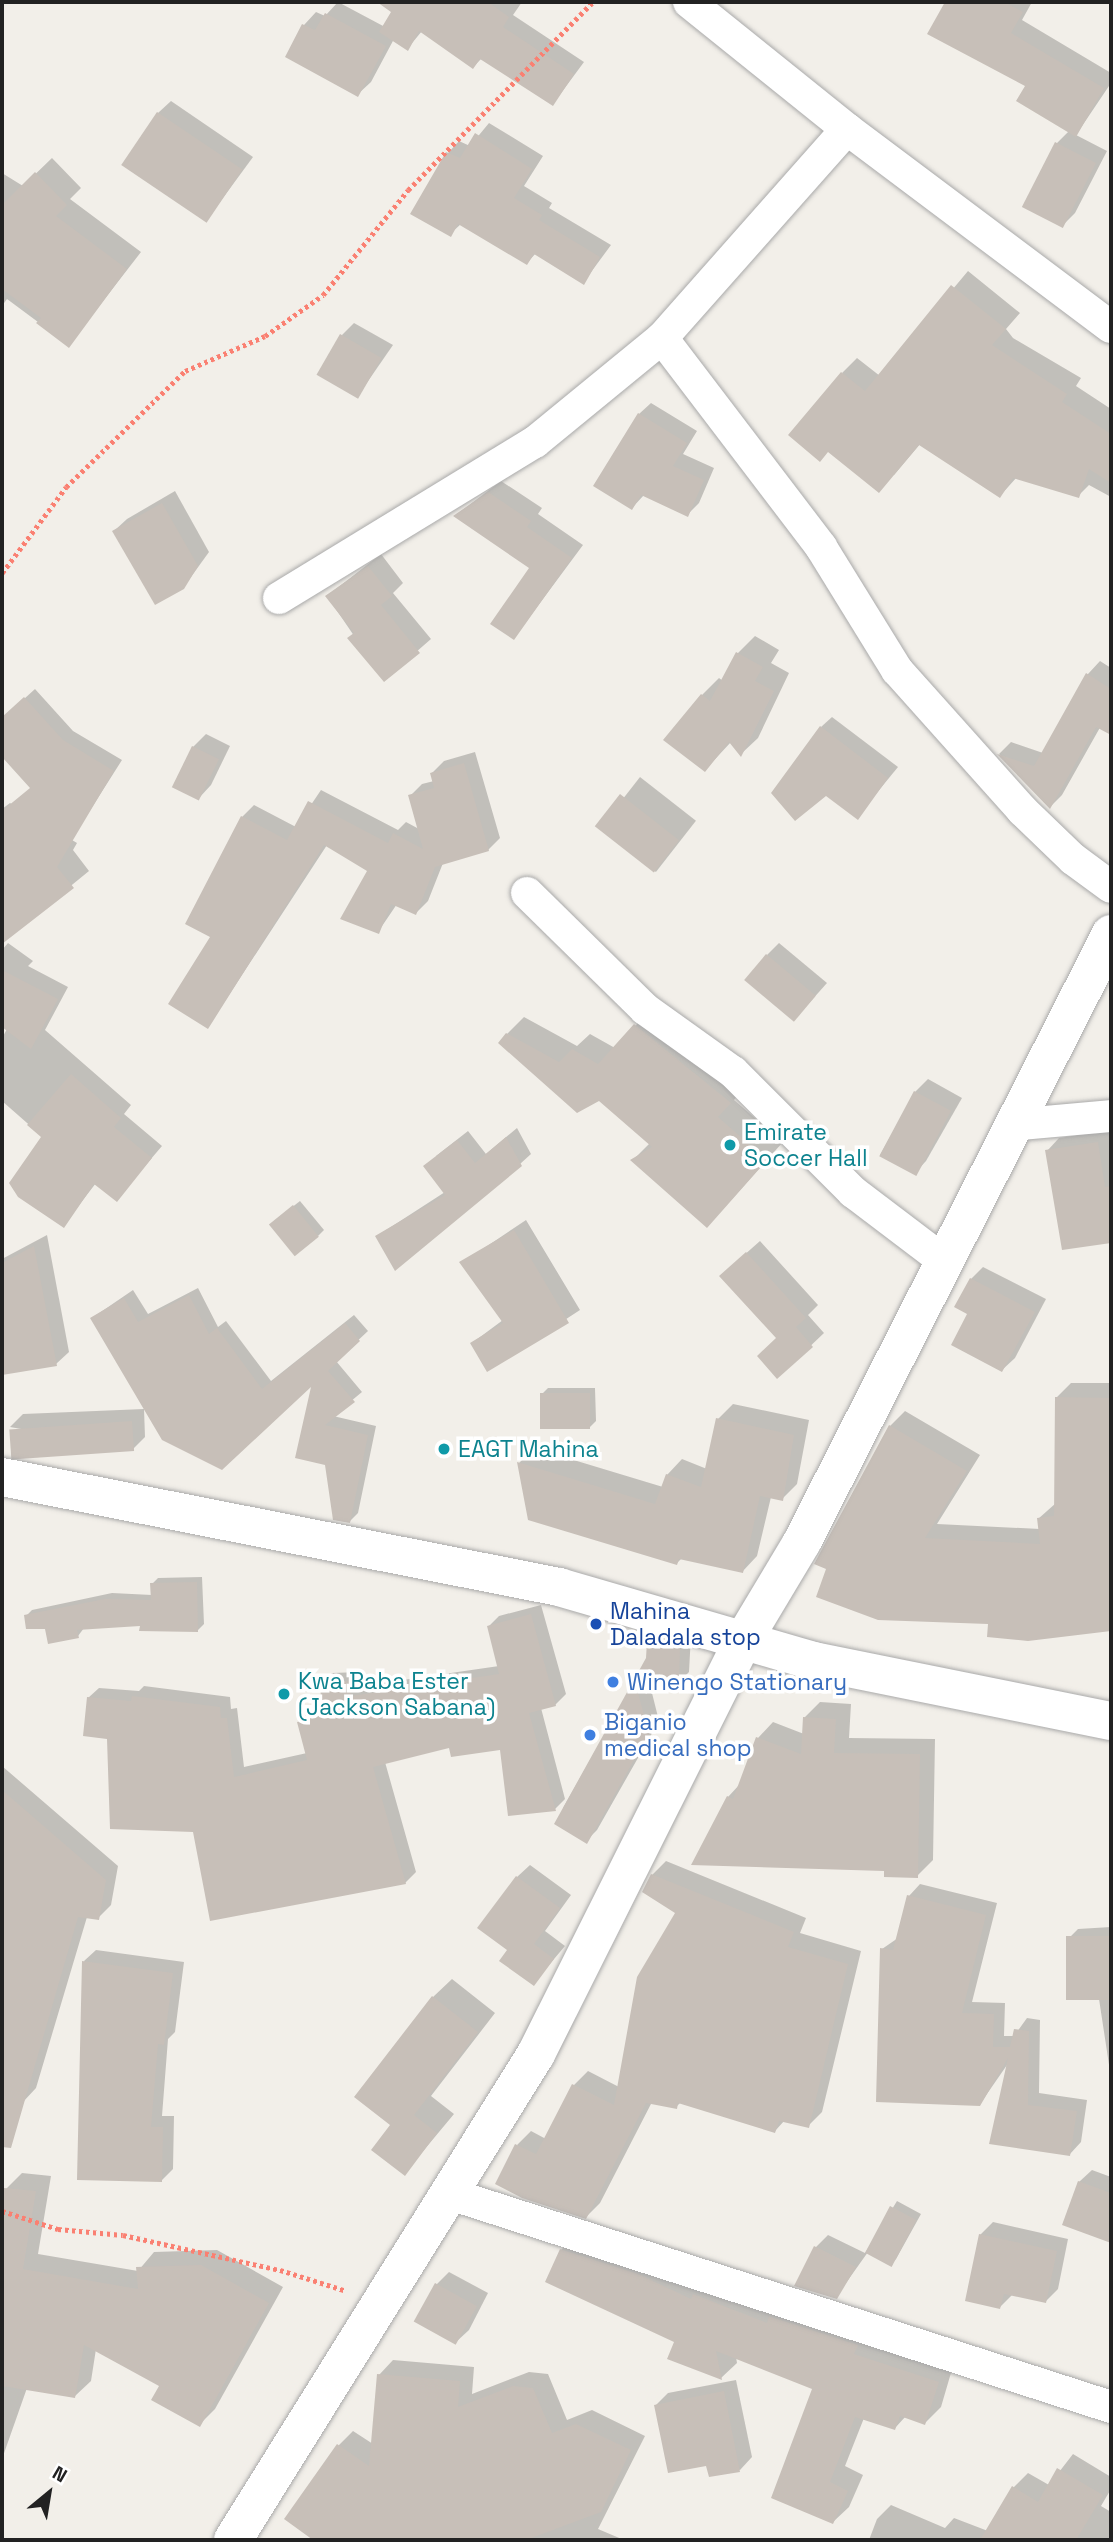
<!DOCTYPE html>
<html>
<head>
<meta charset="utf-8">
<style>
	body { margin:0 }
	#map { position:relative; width:1113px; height:2542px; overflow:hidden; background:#f2efe9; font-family:"Space Grotesk",sans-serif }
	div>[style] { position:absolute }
	.shadow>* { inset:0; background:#0003; transform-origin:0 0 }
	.building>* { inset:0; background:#c7bfb8; transform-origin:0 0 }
	.path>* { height:4.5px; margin-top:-2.25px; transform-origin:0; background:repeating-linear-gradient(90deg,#fa8072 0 3.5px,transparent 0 7px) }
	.roads { filter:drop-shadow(0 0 2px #a9a9a9) drop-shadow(0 0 2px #a9a9a9) }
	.minor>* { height:32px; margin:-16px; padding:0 16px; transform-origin:16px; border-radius:16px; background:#fff }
	.tertiary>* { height:38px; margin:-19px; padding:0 19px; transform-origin:19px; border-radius:19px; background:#fff }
	.dots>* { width:19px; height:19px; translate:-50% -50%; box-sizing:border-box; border:4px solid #fff; border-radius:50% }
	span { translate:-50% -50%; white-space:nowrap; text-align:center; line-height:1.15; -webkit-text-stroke:7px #fff; paint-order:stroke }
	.culture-label { font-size:23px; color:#0d838f }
	.left { translate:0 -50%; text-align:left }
	.transit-label { font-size:23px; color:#164399 }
	.shop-label { font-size:23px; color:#366cbe }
	.frame { position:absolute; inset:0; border:4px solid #222; pointer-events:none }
	.north { position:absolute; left:14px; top:2458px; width:70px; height:70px; -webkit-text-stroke:5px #fff; paint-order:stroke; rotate:30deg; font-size:19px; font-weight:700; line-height:28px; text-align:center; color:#222 }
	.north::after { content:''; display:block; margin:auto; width:24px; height:32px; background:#222; clip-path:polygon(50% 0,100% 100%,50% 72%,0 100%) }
</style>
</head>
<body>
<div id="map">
	<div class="shadow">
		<i style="clip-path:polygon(338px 2px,385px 27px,399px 2px,522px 2px,513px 15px,584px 62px,553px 104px,482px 58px,473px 67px,422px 31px,408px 48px,394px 39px,371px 82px,358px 94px,287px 56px,304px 25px,316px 12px,325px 16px)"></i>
		<i style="clip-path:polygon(947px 2px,1032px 2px,1022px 20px,1111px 73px,1111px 83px,1076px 135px,1107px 151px,1075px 213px,1062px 226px,1057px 143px,1069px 131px,1027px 86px,930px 33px)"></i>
		<i style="clip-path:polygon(171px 101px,253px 157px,206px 221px,158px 113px)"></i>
		<i style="clip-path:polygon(489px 123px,543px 156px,524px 186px,552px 203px,549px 208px,611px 245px,583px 283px,536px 253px,527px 263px,461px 224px,450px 234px,448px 153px,459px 141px,470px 146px)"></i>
		<i style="clip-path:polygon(52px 158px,81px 188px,70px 199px,141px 252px,69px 345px,7px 299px,2px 306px,2px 173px,23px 186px)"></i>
		<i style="clip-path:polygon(968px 271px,1020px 313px,1006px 329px,1013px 338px,1081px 378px,1076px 386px,1111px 409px,1111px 497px,1089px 485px,1078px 496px,1017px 477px,1000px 496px,921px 443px,894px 475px,842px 373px,857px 358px,880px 376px)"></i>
		<i style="clip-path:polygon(354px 323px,393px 345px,357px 397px,342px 335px)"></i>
		<i style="clip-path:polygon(651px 403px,697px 431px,683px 454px,714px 468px,699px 503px,688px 514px,644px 495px,632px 508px,639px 414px)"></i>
		<i style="clip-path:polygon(501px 481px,542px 508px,538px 514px,583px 545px,514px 638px,531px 567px,456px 515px)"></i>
		<i style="clip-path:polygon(175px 491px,209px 552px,183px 588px,114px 531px,127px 519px)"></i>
		<i style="clip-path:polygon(381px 554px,403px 583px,393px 593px,431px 639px,384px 680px,327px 596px)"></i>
		<i style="clip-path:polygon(755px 636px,779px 650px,771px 663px,789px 673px,758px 738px,741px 754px,731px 742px,705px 770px,702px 695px,719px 678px,723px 681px,738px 653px)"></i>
		<i style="clip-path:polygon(1100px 661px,1111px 668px,1111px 708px,1062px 795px,1050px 807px,999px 754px,1011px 742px,1043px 753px,1088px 674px)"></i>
		<i style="clip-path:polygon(35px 689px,73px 731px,122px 760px,75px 834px,2px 755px,2px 719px)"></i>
		<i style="clip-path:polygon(832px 717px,898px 767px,857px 817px,821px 727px)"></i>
		<i style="clip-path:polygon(206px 734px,230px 746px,211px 785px,199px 798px,193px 747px)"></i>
		<i style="clip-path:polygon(475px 752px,500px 838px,488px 850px,443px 863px,428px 901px,416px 913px,397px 904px,378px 932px,370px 870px,327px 845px,208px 1027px,213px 937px,242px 817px,254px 805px,296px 827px,321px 790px,398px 830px,406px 822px,419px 829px,410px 796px,422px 784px,434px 781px,432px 773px,444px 761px)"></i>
		<i style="left:640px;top:777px;width:71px;height:65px;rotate:38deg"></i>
		<i style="clip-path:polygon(10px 803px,77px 843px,73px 850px,89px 871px,2px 942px,2px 809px)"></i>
		<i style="clip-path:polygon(8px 943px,33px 961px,28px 966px,68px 987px,45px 1030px,131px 1105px,124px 1114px,162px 1146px,116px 1200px,96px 1183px,63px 1226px,43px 1137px,2px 1101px,2px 1038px,7px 1029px,2px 1025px,2px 950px)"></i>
		<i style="clip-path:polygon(779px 943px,827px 983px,794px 1020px,767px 955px)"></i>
		<i style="clip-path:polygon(652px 1008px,747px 1085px,734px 1100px,783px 1142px,723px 1209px,633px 1160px,650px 1143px,599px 1099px,507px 1034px,524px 1017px,577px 1046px,590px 1034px,615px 1048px)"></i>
		<i style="clip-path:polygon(928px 1079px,962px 1098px,926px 1161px,914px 1174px,880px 1155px,915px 1092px)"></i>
		<i style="clip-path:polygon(517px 1128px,531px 1154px,520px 1164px,377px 1236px,445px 1192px,436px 1156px,468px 1131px,486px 1154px)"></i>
		<i style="clip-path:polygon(1110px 1130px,1111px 1241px,1064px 1248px,1047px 1151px,1059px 1138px)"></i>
		<i style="clip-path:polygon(300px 1201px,324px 1230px,318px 1236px,277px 1219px)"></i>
		<i style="clip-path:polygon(526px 1220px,580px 1310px,488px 1370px,472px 1343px,503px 1320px,462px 1263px)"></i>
		<i style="clip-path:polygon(47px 1235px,69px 1352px,56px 1364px,21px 1370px,2px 1359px,2px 1259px)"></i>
		<i style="clip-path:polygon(760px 1241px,818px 1305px,808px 1315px,824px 1333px,778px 1377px,778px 1338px,734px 1264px)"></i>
		<i style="clip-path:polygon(983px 1267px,1046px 1299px,1015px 1358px,1002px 1370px,970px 1314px,971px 1279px)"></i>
		<i style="clip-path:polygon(198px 1288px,218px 1327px,226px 1321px,271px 1381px,354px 1315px,368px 1331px,336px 1361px,362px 1392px,333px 1416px,376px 1426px,358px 1513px,349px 1522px,335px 1519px,314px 1382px,222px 1468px,92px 1318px,133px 1290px,148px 1314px)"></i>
		<i style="clip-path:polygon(1071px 1383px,1111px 1383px,1111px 1640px,1110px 1629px,879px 1618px,890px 1426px,905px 1411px,980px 1455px,937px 1524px,1040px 1529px,1038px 1519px,1056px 1503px,1056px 1398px)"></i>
		<i style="clip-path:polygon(548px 1388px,595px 1388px,596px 1421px,590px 1427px,542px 1394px)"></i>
		<i style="clip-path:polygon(733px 1404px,809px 1420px,797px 1484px,782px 1499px,771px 1497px,757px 1556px,742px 1572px,682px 1558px,676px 1564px,519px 1463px,534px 1448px,663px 1487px,667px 1475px,682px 1459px,707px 1469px,718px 1419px)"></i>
		<i style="clip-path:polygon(144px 1409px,145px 1437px,133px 1449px,10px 1427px,23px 1414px)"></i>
		<i style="clip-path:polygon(202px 1577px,204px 1624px,198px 1630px,142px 1624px,84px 1628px,78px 1636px,46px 1628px,26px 1616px,32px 1610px,112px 1593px,152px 1595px,152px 1584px,158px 1578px)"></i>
		<i style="clip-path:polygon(541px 1605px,566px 1694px,555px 1705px,541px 1708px,565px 1799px,555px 1809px,502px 1748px,451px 1745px,385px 1762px,416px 1872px,405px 1883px,194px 1830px,109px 1737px,88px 1698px,99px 1688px,139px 1691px,144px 1686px,230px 1697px,231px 1709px,237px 1708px,244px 1767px,307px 1753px,299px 1722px,309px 1712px,323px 1709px,322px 1684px,332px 1673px,360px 1672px,361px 1686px,499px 1666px,489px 1626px,499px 1616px)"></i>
		<i style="clip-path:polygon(659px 1631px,691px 1635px,689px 1672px,678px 1683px,649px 1681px,659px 1721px,597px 1830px,586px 1841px,563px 1808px,648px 1658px,648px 1642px)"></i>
		<i style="clip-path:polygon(820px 1702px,851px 1704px,849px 1738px,935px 1739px,933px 1860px,917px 1876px,886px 1869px,694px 1863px,728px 1797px,740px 1784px,758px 1738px,773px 1722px,804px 1734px,805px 1717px)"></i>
		<i style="clip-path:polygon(2px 1766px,118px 1866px,111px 1905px,98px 1918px,87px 1917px,36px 2088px,23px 2102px,2px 2096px)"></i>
		<i style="clip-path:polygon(666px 1861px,806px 1918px,800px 1933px,861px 1951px,822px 2112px,808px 2126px,785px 2120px,775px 2131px,681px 2102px,676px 2107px,652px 2102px,600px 2203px,586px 2217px,517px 2145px,531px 2131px,546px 2139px,574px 2085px,588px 2071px,619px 2087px,677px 1913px,652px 1875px)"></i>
		<i style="clip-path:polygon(530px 1865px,571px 1895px,545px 1931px,565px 1946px,533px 1984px,517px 1877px)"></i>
		<i style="clip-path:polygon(920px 1884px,997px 1903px,972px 2002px,1005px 2003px,1004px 2036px,1014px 2036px,1027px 2018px,1040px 2020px,1039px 2093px,1087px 2100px,1081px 2142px,1070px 2154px,991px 2143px,1007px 2065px,980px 2104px,882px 1949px,898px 1938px,909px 1896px)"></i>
		<i style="clip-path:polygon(1111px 1927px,1111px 2078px,1099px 1999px,1068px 1939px,1078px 1929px)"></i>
		<i style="clip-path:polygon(96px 1950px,184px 1962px,175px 2032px,168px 2039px,162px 2116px,174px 2116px,173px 2169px,161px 2181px,84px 1961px)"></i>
		<i style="clip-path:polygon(452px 1979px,495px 2013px,431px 2096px,454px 2114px,404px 2174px,393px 2124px,433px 1997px)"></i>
		<i style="clip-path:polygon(1092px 2170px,1111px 2177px,1111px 2241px,1064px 2224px,1079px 2182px)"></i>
		<i style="clip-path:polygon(22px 2173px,51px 2176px,38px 2254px,138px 2271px,154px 2252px,217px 2250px,283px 2287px,215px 2409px,199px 2425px,162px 2385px,96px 2349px,91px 2381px,75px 2396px,27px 2388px,2px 2459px,2px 2218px,6px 2189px)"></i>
		<i style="clip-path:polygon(897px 2201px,921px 2214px,896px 2259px,890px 2265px,868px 2252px,836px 2297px,815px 2248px,828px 2235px,865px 2253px)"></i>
		<i style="clip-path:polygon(993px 2222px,1068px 2239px,1058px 2289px,1046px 2301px,1013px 2294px,1000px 2307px,980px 2235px)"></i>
		<i style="clip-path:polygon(577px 2234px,953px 2366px,941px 2407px,925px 2423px,906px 2416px,895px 2428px,864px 2418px,845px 2466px,863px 2475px,849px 2507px,833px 2522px,815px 2388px,736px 2357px,737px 2363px,721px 2378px,561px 2250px)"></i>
		<i style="clip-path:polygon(449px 2272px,488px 2293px,469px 2330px,456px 2342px,436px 2285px)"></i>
		<i style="clip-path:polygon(393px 2360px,474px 2367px,472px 2394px,529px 2372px,548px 2374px,567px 2420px,592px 2410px,645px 2436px,598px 2529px,624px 2540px,342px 2540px,322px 2527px,339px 2445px,353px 2431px,373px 2444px,379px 2375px)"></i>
		<i style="clip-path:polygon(736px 2380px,752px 2457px,740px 2470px,707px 2463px,656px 2405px,668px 2393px)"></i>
		<i style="clip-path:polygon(1073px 2454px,1111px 2477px,1111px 2489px,1101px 2506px,1111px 2512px,1111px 2540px,869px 2540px,877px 2519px,891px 2505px,945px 2528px,954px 2518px,988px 2531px,1014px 2487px,1028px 2473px,1049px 2485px)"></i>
	</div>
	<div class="building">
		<i style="clip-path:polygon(377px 2px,488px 2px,509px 17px,503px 27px,574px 74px,553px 106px,480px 59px,473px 69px,419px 31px,408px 51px,379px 32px,391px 12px)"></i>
		<i style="clip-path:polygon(945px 2px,1004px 2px,1023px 12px,1011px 33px,1104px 88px,1076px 137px,1016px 101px,1025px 86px,927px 34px)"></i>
		<i style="clip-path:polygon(325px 13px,386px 46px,358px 97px,285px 57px,302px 24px,315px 30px)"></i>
		<i style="left:157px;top:112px;width:103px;height:64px;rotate:34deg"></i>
		<i style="clip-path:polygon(475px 133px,532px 169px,514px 198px,542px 215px,539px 220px,600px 257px,584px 285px,534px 254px,527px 265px,458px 224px,451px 237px,410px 214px,446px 152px,460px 158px)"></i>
		<i style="left:1055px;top:142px;width:46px;height:73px;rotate:27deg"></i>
		<i style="clip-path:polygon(35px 172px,67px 205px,56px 216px,127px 269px,69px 348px,36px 323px,41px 318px,2px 289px,2px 205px)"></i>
		<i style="clip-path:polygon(951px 285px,1006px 329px,992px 345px,1067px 394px,1062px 402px,1111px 434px,1111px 483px,1089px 469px,1079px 498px,1013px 478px,1000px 498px,919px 445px,879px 493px,828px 452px,820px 462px,788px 435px,841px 372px,865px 391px)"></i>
		<i style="left:340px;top:334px;width:48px;height:47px;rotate:30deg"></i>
		<i style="clip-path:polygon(638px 413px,687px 443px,673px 466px,704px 480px,688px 517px,641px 495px,632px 510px,593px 486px)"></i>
		<i style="clip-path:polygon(488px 492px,531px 521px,527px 527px,572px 558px,514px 640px,490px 624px,529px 568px,453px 516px)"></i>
		<i style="clip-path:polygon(162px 503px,198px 566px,184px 589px,155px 605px,112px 531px)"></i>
		<i style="clip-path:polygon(368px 566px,392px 596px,381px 605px,420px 653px,384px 682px,347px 638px,354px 633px,325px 596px)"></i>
		<i style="clip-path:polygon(736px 652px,763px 667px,755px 681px,774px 691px,741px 757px,729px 742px,705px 772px,663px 740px,701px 694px,710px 701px)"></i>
		<i style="clip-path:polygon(1086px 673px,1111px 689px,1111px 735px,1096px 727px,1050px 809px,997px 754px,1034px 766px)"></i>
		<i style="clip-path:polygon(24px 697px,63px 740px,114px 771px,57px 867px,74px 888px,2px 944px,2px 811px,30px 788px,2px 757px,2px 717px)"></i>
		<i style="clip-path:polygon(820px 726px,888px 778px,858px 820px,826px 796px,795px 821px,771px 793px)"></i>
		<i style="left:192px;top:746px;width:30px;height:46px;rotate:26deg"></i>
		<i style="clip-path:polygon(464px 763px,489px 851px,435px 867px,416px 915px,391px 904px,379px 934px,340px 919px,367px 871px,324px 845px,208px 1029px,168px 1004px,210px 937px,185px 924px,241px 816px,287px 840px,308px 801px,388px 843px,393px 833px,423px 849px,408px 795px,434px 788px,430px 773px)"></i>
		<i style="left:620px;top:794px;width:75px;height:41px;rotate:38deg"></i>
		<i style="left:766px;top:954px;width:65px;height:34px;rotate:40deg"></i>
		<i style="clip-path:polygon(2px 970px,58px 999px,31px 1049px,2px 1027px)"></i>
		<i style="clip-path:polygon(634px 1024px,731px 1103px,718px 1117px,767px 1160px,707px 1228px,630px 1160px,652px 1147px,599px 1101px,577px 1113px,498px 1043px,506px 1033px,559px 1062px,572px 1049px,598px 1064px)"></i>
		<i style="clip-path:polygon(71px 1074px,121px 1118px,114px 1127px,152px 1158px,117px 1202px,94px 1184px,64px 1228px,18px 1197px,9px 1183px,41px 1137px,27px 1125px)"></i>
		<i style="left:914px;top:1091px;width:42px;height:74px;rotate:28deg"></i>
		<i style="clip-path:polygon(506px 1137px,522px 1166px,395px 1271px,375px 1236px,445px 1195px,423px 1166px,457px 1140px,475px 1163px)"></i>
		<i style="clip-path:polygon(1098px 1142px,1105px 1187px,1111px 1186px,1111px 1243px,1062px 1250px,1045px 1150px)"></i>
		<i style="left:293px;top:1205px;width:41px;height:31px;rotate:51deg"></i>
		<i style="clip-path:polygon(514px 1230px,569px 1323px,487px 1372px,470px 1343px,503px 1323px,459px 1262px)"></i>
		<i style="clip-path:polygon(34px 1246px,57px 1366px,2px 1375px,2px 1263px)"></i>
		<i style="clip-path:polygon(746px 1252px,806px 1318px,796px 1327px,813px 1347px,777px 1379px,757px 1356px,776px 1338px,719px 1276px)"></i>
		<i style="clip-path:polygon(970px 1278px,1035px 1312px,1002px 1372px,951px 1345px,967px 1314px,954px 1307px)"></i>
		<i style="clip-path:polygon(189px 1295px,209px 1334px,217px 1328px,262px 1389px,345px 1323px,360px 1341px,328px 1371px,355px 1402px,325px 1425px,368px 1435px,350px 1523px,333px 1520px,325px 1465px,295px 1458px,311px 1387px,222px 1470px,162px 1440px,90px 1318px,124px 1298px,138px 1322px)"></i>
		<i style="left:590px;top:1393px;width:36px;height:50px;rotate:90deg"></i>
		<i style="clip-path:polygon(1055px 1397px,1111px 1398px,1111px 1631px,1028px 1641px,987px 1637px,988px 1624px,878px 1620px,816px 1597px,826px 1569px,814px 1564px,889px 1425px,967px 1471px,925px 1538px,1040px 1544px,1037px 1518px,1054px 1516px)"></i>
		<i style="clip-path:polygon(716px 1418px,794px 1435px,783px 1501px,760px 1496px,743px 1573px,679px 1559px,677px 1565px,528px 1520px,517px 1462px,655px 1504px,666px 1474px,701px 1487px)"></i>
		<i style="left:132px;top:1421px;width:30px;height:123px;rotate:86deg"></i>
		<i style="clip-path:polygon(197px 1582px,198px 1632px,139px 1631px,140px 1626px,77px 1630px,79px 1638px,48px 1644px,45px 1629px,26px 1629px,24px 1615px,105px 1599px,151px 1600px,150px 1583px)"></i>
		<i style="clip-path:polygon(531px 1614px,556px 1706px,529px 1713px,556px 1811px,508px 1816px,500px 1750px,451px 1757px,449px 1748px,373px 1767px,406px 1884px,210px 1921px,193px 1832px,110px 1829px,107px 1739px,83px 1736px,87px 1697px,131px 1701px,132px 1696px,220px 1707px,221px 1718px,227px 1718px,234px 1777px,307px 1760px,297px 1722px,322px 1716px,320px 1683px,350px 1681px,351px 1696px,499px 1674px,487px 1626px)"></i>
		<i style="clip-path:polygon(647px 1641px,680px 1645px,679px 1685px,635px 1682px,649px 1733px,587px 1844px,554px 1824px,646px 1658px)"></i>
		<i style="clip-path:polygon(803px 1717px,836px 1719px,834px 1753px,920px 1754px,918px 1878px,884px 1877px,884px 1871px,691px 1865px,727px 1796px,733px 1799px,756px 1737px,801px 1754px)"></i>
		<i style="clip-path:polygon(2px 1790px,106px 1880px,99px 1920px,78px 1917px,11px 2148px,2px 2147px)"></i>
		<i style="clip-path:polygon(651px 1874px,794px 1932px,788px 1947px,848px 1964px,809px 2128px,779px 2121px,775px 2133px,678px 2103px,677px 2109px,646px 2103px,586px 2219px,522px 2198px,495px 2184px,515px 2144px,536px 2154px,572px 2084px,614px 2105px,637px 1977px,675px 1913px,642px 1892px)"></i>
		<i style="clip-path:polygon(516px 1876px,560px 1908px,534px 1944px,554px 1959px,534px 1986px,499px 1961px,507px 1950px,477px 1928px)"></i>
		<i style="clip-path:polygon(907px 1895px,986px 1915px,962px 2013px,994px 2014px,993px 2047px,1010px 2047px,1014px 2029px,1029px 2031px,1028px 2105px,1077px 2111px,1070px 2156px,989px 2144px,1008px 2058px,980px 2106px,876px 2102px,880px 1948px,893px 1950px)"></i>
		<i style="left:1111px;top:1936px;width:64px;height:45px;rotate:90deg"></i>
		<i style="clip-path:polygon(82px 1961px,173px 1973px,164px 2045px,158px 2044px,151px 2127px,163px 2127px,162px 2182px,77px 2180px)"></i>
		<i style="clip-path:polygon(432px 1996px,478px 2032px,414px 2115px,437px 2133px,405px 2176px,371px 2150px,390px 2125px,354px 2097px)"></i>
		<i style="clip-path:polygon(1078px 2181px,1111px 2193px,1111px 2243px,1062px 2225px)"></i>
		<i style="clip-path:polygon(4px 2188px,36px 2191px,23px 2269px,138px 2289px,136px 2267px,201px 2265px,269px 2303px,200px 2427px,151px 2400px,159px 2386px,84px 2345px,75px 2398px,2px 2386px)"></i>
		<i style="left:890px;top:2206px;width:30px;height:53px;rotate:28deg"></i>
		<i style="clip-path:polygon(979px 2234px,1057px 2251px,1046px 2303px,1004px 2294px,1000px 2309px,965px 2301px)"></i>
		<i style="clip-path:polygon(814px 2246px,856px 2267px,837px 2299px,794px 2286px)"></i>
		<i style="clip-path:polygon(560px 2249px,636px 2273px,691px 2299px,693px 2294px,767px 2323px,769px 2316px,858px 2345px,854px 2354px,939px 2382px,925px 2425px,900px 2416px,895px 2430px,855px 2417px,830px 2482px,848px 2491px,833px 2524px,771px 2498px,812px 2389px,716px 2351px,722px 2380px,667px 2359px,674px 2342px,545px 2282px)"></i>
		<i style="left:435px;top:2283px;width:48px;height:44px;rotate:29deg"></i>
		<i style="clip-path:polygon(377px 2374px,460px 2381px,458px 2407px,513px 2386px,533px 2388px,552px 2433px,576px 2424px,631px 2450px,601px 2512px,526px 2540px,313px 2540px,284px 2519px,337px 2444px,369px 2466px)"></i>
		<i style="clip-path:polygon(724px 2391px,740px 2472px,709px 2477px,706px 2466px,668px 2473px,654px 2405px)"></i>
		<i style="clip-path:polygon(1057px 2468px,1103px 2495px,1076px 2540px,980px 2540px,1012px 2486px,1038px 2502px)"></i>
	</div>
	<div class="path">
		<i style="left:2px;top:573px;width:107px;rotate:-53.3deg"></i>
		<i style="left:66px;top:487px;width:166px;rotate:-44.3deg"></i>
		<i style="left:185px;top:371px;width:87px;rotate:-23.6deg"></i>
		<i style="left:265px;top:336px;width:71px;rotate:-35.3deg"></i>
		<i style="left:323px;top:295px;width:135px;rotate:-51deg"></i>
		<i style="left:408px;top:190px;width:264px;rotate:-45.5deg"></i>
		<i style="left:2px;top:2211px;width:59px;rotate:17.8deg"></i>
		<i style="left:58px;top:2229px;width:65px;rotate:5.3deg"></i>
		<i style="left:123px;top:2235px;width:161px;rotate:12.6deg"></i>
		<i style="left:280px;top:2270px;width:67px;rotate:17.4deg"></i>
	</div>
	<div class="roads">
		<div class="minor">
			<i style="left:689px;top:2px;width:203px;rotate:38.8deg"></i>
			<i style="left:662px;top:338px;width:263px;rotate:52.7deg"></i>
			<i style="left:821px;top:547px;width:145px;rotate:58.3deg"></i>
			<i style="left:897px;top:670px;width:188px;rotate:48.2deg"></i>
			<i style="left:1022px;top:810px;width:71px;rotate:43.9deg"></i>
			<i style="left:1073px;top:859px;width:47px;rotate:36.4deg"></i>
			<i style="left:279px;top:598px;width:300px;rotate:-31.4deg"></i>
			<i style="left:535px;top:442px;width:164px;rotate:-39.3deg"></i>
			<i style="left:662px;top:338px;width:279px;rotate:-48.5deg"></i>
			<i style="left:847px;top:129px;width:330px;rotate:36.9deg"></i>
			<i style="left:527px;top:893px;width:165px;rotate:44.5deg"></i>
			<i style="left:645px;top:1009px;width:108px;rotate:35.6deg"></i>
			<i style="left:733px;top:1072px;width:170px;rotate:45deg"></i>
			<i style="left:853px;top:1192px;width:114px;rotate:37.2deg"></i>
			<i style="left:1011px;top:1125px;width:100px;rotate:-5.1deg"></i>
			<i style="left:450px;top:2194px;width:694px;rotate:17.86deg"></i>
		</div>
		<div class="tertiary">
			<i style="left:2px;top:1477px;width:568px;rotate:11.17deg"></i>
			<i style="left:559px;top:1587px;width:265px;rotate:16.2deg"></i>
			<i style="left:813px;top:1661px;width:304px;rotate:11.4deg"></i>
			<i style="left:233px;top:2540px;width:573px;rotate:-58.06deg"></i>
			<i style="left:536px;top:2054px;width:464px;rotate:-63.4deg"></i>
			<i style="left:744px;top:1639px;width:113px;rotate:-59.1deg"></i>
			<i style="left:802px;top:1542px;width:682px;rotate:-63.06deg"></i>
		</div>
	</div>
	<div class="dots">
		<i style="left:730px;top:1145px;background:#0f9aa8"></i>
		<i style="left:444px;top:1449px;background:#0f9aa8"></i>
		<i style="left:596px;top:1624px;background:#1a4fb4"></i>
		<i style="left:613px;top:1682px;background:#3f7fe0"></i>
		<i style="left:284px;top:1694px;background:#0f9aa8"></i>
		<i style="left:590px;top:1735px;background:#3f7fe0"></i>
	</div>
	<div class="culture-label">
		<span class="left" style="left:744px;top:1145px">Emirate<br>Soccer Hall</span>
		<span class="left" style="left:458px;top:1449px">EAGT Mahina</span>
		<span class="left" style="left:298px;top:1694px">Kwa Baba Ester<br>(Jackson Sabana)</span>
	</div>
	<div class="transit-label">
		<span class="left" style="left:610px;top:1624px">Mahina<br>Daladala stop</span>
	</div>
	<div class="shop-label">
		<span class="left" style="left:627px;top:1682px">Winengo Stationary</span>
		<span class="left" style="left:604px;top:1735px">Biganio<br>medical shop</span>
	</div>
	<div class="frame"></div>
	<div class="north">N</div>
</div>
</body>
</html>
